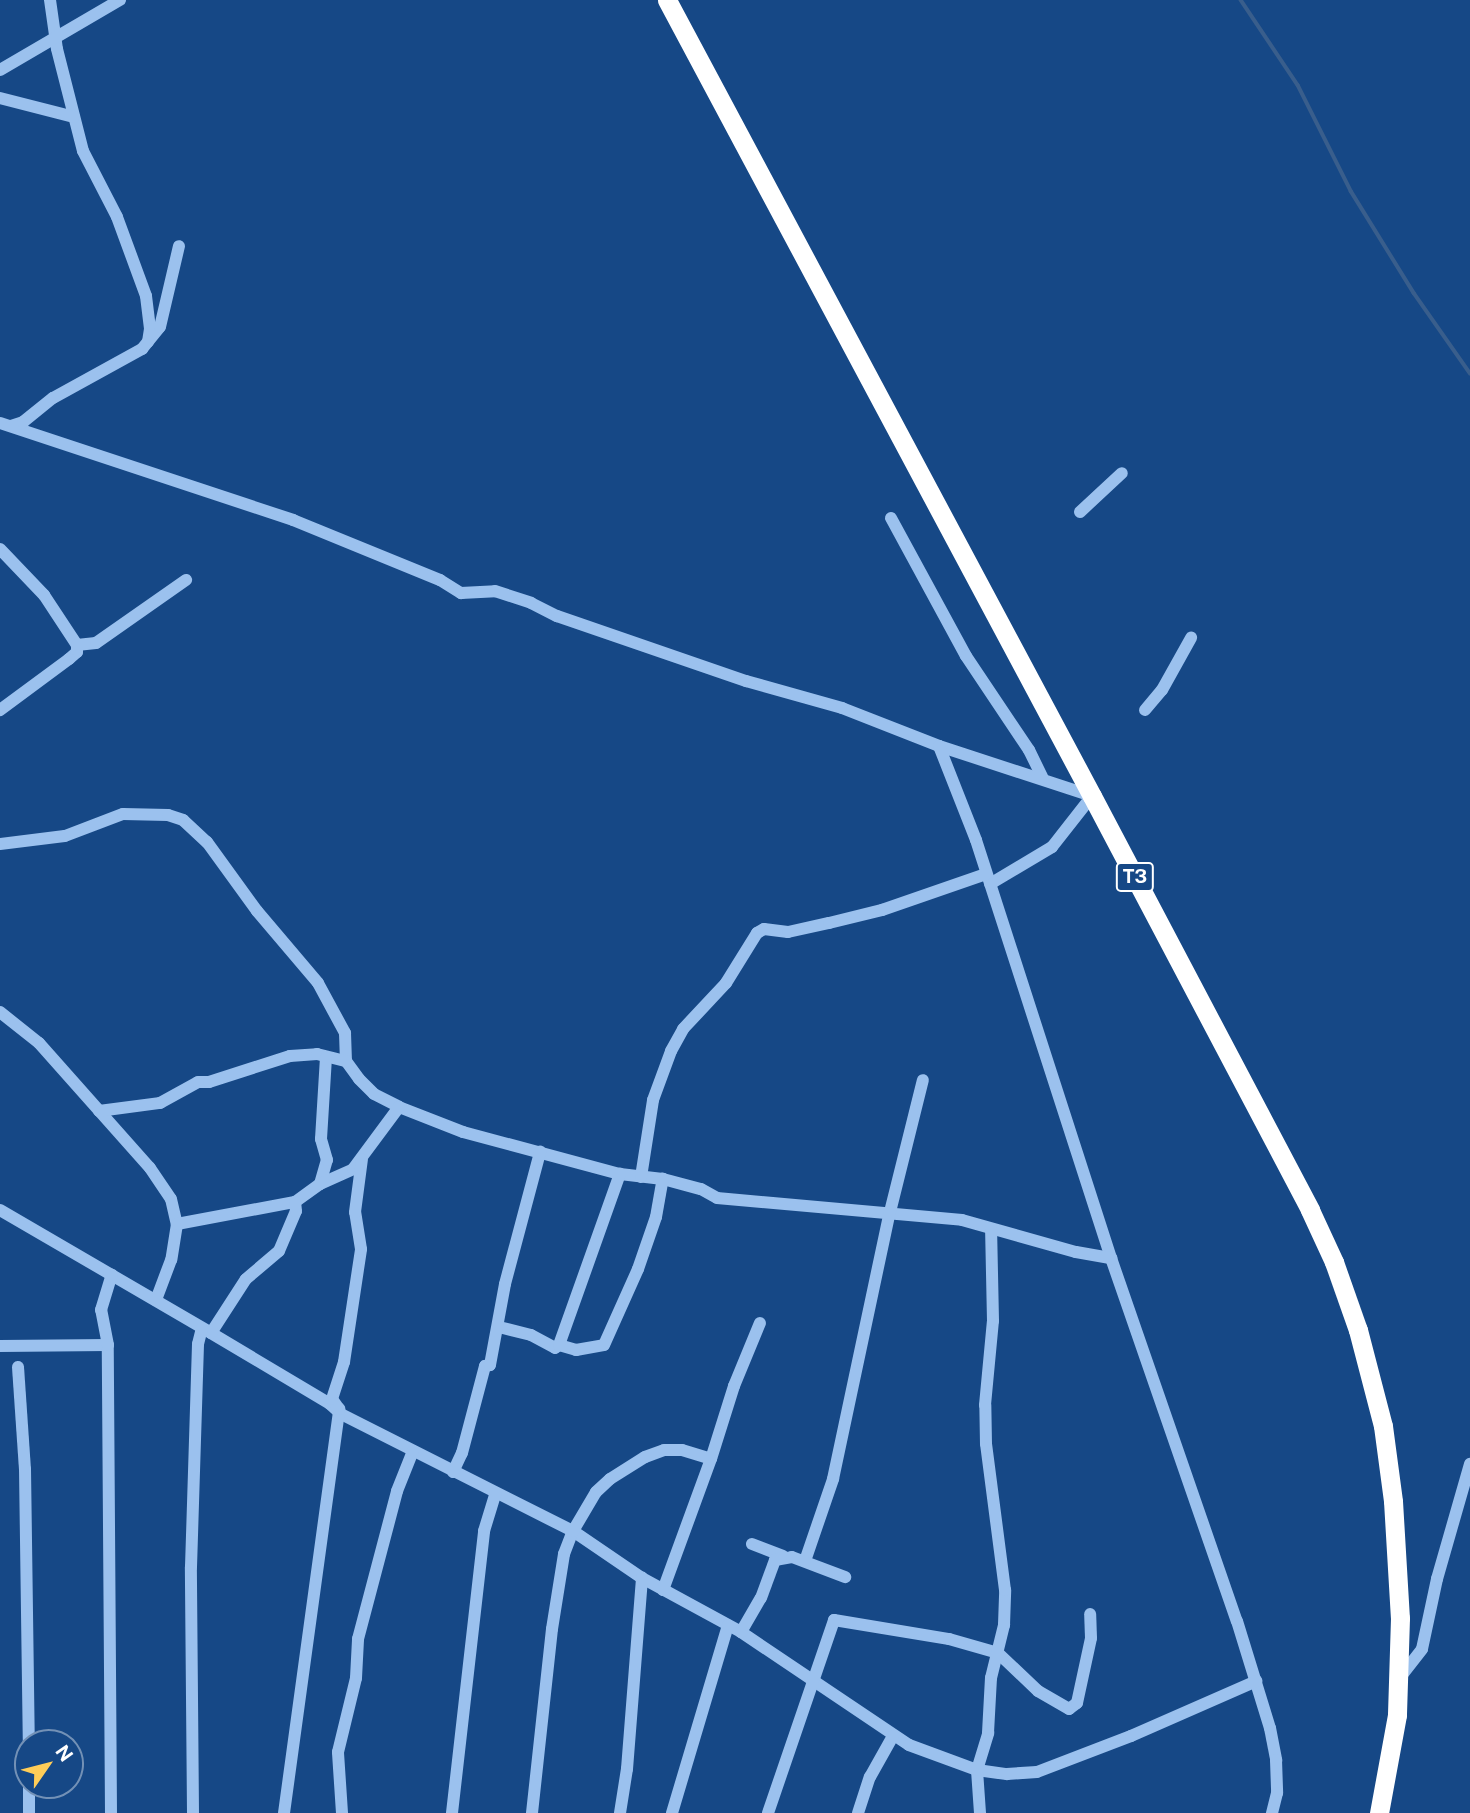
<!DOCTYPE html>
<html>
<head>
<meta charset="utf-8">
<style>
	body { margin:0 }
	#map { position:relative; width:1470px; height:1813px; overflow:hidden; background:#164886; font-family:"Public Sans",sans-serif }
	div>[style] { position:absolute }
	.stream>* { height:3.5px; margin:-1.75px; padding:0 1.75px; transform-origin:1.75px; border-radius:1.75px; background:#395e8c }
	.minor>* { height:12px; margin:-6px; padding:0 6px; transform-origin:6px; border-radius:6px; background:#9bc1ee }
	.highway>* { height:19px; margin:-9.5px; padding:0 9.5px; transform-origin:9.5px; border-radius:9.5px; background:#fff }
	span { translate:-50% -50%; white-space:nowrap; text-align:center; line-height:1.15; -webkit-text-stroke:6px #164886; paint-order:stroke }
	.shield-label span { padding:2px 5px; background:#164886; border:2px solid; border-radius:5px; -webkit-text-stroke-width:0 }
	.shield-label { font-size:19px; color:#fff; font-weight:700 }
	.north { position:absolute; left:14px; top:1729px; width:70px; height:70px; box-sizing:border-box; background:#164886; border:2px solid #7391b6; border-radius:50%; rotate:55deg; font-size:19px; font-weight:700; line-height:28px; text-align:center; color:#fff }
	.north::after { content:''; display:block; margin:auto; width:24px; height:32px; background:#ffcd58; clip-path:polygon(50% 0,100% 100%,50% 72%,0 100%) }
</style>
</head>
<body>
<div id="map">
	<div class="stream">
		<i style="left:1241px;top:0;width:102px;rotate:56.2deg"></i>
		<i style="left:1298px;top:85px;width:119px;rotate:63.4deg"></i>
		<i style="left:1351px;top:191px;width:120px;rotate:58.3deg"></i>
		<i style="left:1414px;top:293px;width:98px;rotate:55deg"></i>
	</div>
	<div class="minor">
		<i style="left:50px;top:0;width:49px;rotate:81.9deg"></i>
		<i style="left:57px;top:49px;width:105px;rotate:75.7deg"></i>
		<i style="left:83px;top:151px;width:74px;rotate:62.7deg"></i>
		<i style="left:117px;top:217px;width:84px;rotate:69.8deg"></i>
		<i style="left:146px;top:296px;width:33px;rotate:83deg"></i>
		<i style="left:150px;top:329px;width:13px;rotate:99deg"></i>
		<i style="left:0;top:70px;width:139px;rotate:-30.3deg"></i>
		<i style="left:0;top:98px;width:76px;rotate:14.4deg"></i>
		<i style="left:0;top:423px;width:309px;rotate:18.3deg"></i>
		<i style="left:293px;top:520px;width:159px;rotate:22.2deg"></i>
		<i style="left:440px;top:580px;width:25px;rotate:32deg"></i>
		<i style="left:461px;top:593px;width:34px;rotate:-3deg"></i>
		<i style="left:495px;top:591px;width:38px;rotate:18deg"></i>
		<i style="left:531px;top:603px;width:29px;rotate:27deg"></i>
		<i style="left:557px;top:616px;width:200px;rotate:19deg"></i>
		<i style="left:746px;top:681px;width:100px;rotate:15.7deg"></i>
		<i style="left:842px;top:708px;width:104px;rotate:21.4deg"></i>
		<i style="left:939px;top:746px;width:161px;rotate:18.1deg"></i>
		<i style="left:1092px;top:796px;width:65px;rotate:128.1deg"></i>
		<i style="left:1052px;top:847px;width:72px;rotate:149.2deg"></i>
		<i style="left:11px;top:426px;width:13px;rotate:-18deg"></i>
		<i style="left:23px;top:422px;width:38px;rotate:-39deg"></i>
		<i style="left:53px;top:398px;width:102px;rotate:-28.8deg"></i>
		<i style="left:142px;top:349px;width:28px;rotate:-51deg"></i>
		<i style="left:160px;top:327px;width:83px;rotate:-76.8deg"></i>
		<i style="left:1080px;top:512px;width:57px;rotate:-42.9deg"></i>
		<i style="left:891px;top:518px;width:157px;rotate:61.5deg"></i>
		<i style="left:966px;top:656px;width:113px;rotate:56.2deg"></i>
		<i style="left:1029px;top:750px;width:30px;rotate:64deg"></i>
		<i style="left:0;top:549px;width:64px;rotate:46.3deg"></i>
		<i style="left:44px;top:595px;width:60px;rotate:56.6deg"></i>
		<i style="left:77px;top:645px;width:7px;rotate:90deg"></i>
		<i style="left:77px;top:652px;width:11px;rotate:139deg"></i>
		<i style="left:69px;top:659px;width:86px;rotate:143.5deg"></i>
		<i style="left:77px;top:645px;width:19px;rotate:-6deg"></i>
		<i style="left:96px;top:643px;width:110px;rotate:-35deg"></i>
		<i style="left:1145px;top:710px;width:26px;rotate:-50deg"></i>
		<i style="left:1162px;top:690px;width:60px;rotate:-60.9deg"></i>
		<i style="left:939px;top:746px;width:101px;rotate:68.5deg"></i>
		<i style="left:976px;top:840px;width:439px;rotate:72.1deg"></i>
		<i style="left:1111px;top:1258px;width:384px;rotate:70.9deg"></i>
		<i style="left:1237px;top:1621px;width:112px;rotate:72.9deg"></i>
		<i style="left:1270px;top:1728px;width:33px;rotate:79deg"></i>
		<i style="left:1276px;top:1760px;width:33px;rotate:88deg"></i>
		<i style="left:1277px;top:1793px;width:21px;rotate:104deg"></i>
		<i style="left:0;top:844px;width:65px;rotate:-7deg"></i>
		<i style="left:65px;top:836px;width:62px;rotate:-20.8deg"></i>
		<i style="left:123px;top:814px;width:45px;rotate:1.3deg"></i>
		<i style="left:168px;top:815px;width:16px;rotate:18deg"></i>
		<i style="left:183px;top:820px;width:33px;rotate:43deg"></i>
		<i style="left:207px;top:842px;width:85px;rotate:54.1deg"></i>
		<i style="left:257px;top:911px;width:94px;rotate:49.7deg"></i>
		<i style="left:318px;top:983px;width:57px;rotate:61.6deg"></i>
		<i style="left:345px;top:1033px;width:28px;rotate:88deg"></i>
		<i style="left:346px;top:1061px;width:22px;rotate:54deg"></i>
		<i style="left:359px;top:1079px;width:21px;rotate:45deg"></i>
		<i style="left:374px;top:1094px;width:28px;rotate:27deg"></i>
		<i style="left:399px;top:1107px;width:69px;rotate:21.3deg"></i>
		<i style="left:463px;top:1132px;width:163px;rotate:15deg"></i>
		<i style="left:620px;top:1174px;width:43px;rotate:6.6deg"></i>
		<i style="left:663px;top:1179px;width:39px;rotate:15deg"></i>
		<i style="left:701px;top:1189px;width:18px;rotate:29deg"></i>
		<i style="left:717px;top:1198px;width:246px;rotate:5.1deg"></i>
		<i style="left:962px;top:1220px;width:118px;rotate:15.7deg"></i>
		<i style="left:1076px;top:1252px;width:36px;rotate:10deg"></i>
		<i style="left:0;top:1012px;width:50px;rotate:38.5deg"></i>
		<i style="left:39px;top:1043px;width:167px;rotate:48.4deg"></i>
		<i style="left:150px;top:1168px;width:37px;rotate:56deg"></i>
		<i style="left:171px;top:1199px;width:26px;rotate:77deg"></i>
		<i style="left:177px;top:1224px;width:36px;rotate:99deg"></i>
		<i style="left:171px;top:1260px;width:43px;rotate:110.6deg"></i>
		<i style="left:99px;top:1111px;width:62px;rotate:-7.5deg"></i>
		<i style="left:160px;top:1103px;width:43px;rotate:-28.9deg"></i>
		<i style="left:198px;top:1082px;width:11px"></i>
		<i style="left:209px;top:1082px;width:85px;rotate:-17.8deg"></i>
		<i style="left:290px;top:1056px;width:27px;rotate:-4deg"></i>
		<i style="left:317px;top:1054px;width:30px;rotate:14deg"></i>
		<i style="left:641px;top:1177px;width:78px;rotate:-81.1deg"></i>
		<i style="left:653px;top:1100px;width:52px;rotate:-69.8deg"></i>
		<i style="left:671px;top:1051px;width:25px;rotate:-61deg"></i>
		<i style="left:683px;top:1029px;width:63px;rotate:-46.9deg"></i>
		<i style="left:726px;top:983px;width:59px;rotate:-58.2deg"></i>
		<i style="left:757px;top:933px;width:8px;rotate:-30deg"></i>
		<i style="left:764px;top:929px;width:24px;rotate:7deg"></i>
		<i style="left:788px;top:932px;width:42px;rotate:-12.4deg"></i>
		<i style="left:829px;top:923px;width:55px;rotate:-13.8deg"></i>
		<i style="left:882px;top:910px;width:110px;rotate:-19.1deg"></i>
		<i style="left:320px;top:1184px;width:25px;rotate:-74deg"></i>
		<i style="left:327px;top:1160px;width:22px;rotate:-106deg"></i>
		<i style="left:321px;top:1139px;width:81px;rotate:-86.5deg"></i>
		<i style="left:0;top:1210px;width:244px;rotate:30.2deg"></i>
		<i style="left:211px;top:1333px;width:139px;rotate:30.8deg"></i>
		<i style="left:330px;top:1404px;width:15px;rotate:42deg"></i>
		<i style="left:341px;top:1414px;width:260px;rotate:26.8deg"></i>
		<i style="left:573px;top:1531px;width:83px;rotate:34.3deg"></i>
		<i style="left:642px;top:1578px;width:113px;rotate:28.6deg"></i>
		<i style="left:741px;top:1632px;width:202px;rotate:33.9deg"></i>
		<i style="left:909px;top:1745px;width:72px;rotate:20.2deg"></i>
		<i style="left:977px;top:1770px;width:30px;rotate:8deg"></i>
		<i style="left:1007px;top:1774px;width:30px;rotate:-4deg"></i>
		<i style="left:1037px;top:1772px;width:101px;rotate:-21deg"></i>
		<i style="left:1131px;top:1736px;width:137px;rotate:-23.7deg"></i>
		<i style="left:177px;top:1224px;width:120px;rotate:-10.6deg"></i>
		<i style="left:295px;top:1202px;width:31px;rotate:-36deg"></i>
		<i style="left:320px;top:1184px;width:36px;rotate:-24deg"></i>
		<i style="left:353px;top:1169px;width:77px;rotate:-53.4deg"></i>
		<i style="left:499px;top:1327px;width:33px;rotate:14deg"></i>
		<i style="left:531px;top:1335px;width:27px;rotate:28deg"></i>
		<i style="left:555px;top:1348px;width:5px;rotate:-37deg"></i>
		<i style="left:559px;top:1345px;width:18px;rotate:16deg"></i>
		<i style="left:576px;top:1350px;width:28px;rotate:-10deg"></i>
		<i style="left:604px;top:1345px;width:83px;rotate:-65.9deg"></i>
		<i style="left:638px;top:1269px;width:55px;rotate:-70.9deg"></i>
		<i style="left:656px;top:1217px;width:39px;rotate:-80deg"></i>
		<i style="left:211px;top:1333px;width:64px;rotate:-57.1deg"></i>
		<i style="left:246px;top:1279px;width:43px;rotate:-40.3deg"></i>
		<i style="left:279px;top:1251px;width:43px;rotate:-67deg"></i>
		<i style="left:296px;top:1211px;width:9px;rotate:-96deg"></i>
		<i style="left:559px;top:1345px;width:182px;rotate:-70.4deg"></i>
		<i style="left:0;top:1346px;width:108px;rotate:-0.5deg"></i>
		<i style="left:18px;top:1367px;width:102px;rotate:86.1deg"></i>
		<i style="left:25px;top:1469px;width:274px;rotate:89.2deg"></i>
		<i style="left:453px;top:1472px;width:21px;rotate:-65deg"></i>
		<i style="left:462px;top:1453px;width:90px;rotate:-75.2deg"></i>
		<i style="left:485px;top:1366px;width:5px;rotate:-11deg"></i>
		<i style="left:490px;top:1365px;width:82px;rotate:-79.5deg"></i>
		<i style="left:505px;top:1284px;width:137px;rotate:-75.1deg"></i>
		<i style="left:752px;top:1544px;width:33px;rotate:21deg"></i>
		<i style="left:805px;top:1561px;width:87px;rotate:-71.1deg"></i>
		<i style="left:833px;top:1479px;width:269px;rotate:-78deg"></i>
		<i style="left:889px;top:1216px;width:140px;rotate:-76deg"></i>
		<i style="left:663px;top:1590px;width:140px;rotate:-69.9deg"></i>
		<i style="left:711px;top:1459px;width:77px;rotate:-72.5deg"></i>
		<i style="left:734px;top:1386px;width:68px;rotate:-67.6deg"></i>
		<i style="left:741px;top:1632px;width:39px;rotate:-60deg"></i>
		<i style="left:761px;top:1598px;width:40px;rotate:-69.8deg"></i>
		<i style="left:775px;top:1560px;width:17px;rotate:-10deg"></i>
		<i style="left:792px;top:1557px;width:57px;rotate:20.7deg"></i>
		<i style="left:1398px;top:1680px;width:39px;rotate:-52deg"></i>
		<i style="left:1422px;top:1649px;width:72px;rotate:-77.9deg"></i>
		<i style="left:1437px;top:1579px;width:120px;rotate:-74deg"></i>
		<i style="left:29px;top:1785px;width:28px;rotate:90deg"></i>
		<i style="left:111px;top:1813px;width:468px;rotate:-90.4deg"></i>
		<i style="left:108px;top:1345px;width:36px;rotate:-101deg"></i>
		<i style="left:101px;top:1310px;width:37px;rotate:-73deg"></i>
		<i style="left:193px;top:1813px;width:246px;rotate:-90.5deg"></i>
		<i style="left:191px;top:1567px;width:223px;rotate:-88.2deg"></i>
		<i style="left:198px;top:1344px;width:16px;rotate:-76deg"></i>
		<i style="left:284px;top:1813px;width:408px;rotate:-82.2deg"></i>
		<i style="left:339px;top:1409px;width:12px;rotate:-125deg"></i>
		<i style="left:332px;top:1399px;width:39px;rotate:-72deg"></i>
		<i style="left:344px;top:1362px;width:114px;rotate:-81.4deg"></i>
		<i style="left:361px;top:1249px;width:37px;rotate:-99deg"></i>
		<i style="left:355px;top:1212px;width:53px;rotate:-82.5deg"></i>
		<i style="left:342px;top:1813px;width:61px;rotate:-93.8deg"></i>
		<i style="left:338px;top:1752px;width:76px;rotate:-76.3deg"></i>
		<i style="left:356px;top:1678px;width:39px;rotate:-87deg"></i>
		<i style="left:358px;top:1639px;width:153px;rotate:-75.2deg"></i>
		<i style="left:397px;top:1491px;width:43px;rotate:-68.2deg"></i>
		<i style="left:452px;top:1813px;width:284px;rotate:-83.5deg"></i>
		<i style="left:484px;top:1531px;width:39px;rotate:-73deg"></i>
		<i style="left:532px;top:1813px;width:185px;rotate:-83.8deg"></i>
		<i style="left:552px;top:1629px;width:76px;rotate:-80.9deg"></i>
		<i style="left:564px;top:1554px;width:25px;rotate:-69deg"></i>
		<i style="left:573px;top:1531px;width:45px;rotate:-59.5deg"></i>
		<i style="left:596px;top:1492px;width:19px;rotate:-43deg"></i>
		<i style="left:610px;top:1479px;width:41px;rotate:-32.2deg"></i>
		<i style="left:645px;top:1457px;width:20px;rotate:-20deg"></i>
		<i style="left:664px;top:1450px;width:18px"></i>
		<i style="left:682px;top:1450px;width:30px;rotate:17deg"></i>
		<i style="left:620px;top:1813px;width:45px;rotate:-81deg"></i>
		<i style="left:627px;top:1769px;width:192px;rotate:-85.5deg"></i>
		<i style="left:672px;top:1813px;width:196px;rotate:-73.4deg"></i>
		<i style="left:768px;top:1813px;width:204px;rotate:-71.1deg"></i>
		<i style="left:834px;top:1620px;width:117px;rotate:9.4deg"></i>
		<i style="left:949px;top:1639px;width:51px;rotate:15.9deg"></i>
		<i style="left:998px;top:1653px;width:55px;rotate:43.5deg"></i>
		<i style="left:1038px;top:1691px;width:36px;rotate:30deg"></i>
		<i style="left:1069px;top:1709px;width:10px;rotate:-37deg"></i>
		<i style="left:1077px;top:1703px;width:66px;rotate:-77.8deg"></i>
		<i style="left:1091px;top:1638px;width:24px;rotate:-92deg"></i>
		<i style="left:858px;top:1813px;width:38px;rotate:-72deg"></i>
		<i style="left:870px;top:1777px;width:47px;rotate:-60.7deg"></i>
		<i style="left:980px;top:1813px;width:43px;rotate:-94deg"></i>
		<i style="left:977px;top:1770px;width:39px;rotate:-73deg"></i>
		<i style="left:988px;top:1733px;width:55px;rotate:-86.9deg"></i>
		<i style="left:991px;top:1678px;width:55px;rotate:-76.2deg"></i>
		<i style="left:1004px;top:1625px;width:35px;rotate:-88deg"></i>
		<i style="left:1005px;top:1590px;width:147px;rotate:-97.4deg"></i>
		<i style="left:986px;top:1444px;width:39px;rotate:-91deg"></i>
		<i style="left:985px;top:1405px;width:84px;rotate:-84.6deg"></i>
		<i style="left:993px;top:1321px;width:92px;rotate:-91.2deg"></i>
	</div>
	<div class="highway">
		<i style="left:667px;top:0;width:902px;rotate:61.9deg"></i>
		<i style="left:1092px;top:796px;width:468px;rotate:62.2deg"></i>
		<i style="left:1310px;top:1210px;width:57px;rotate:65.2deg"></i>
		<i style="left:1334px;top:1262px;width:72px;rotate:70.6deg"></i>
		<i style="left:1358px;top:1330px;width:99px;rotate:75.4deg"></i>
		<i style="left:1383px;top:1426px;width:76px;rotate:82.4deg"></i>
		<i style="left:1393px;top:1501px;width:117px;rotate:86.6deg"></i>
		<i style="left:1400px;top:1618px;width:97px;rotate:91.8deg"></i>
		<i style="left:1397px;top:1715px;width:100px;rotate:100.4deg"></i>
	</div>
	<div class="shield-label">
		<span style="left:1135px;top:877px">T3</span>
	</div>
	<div class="north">N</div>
</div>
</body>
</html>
